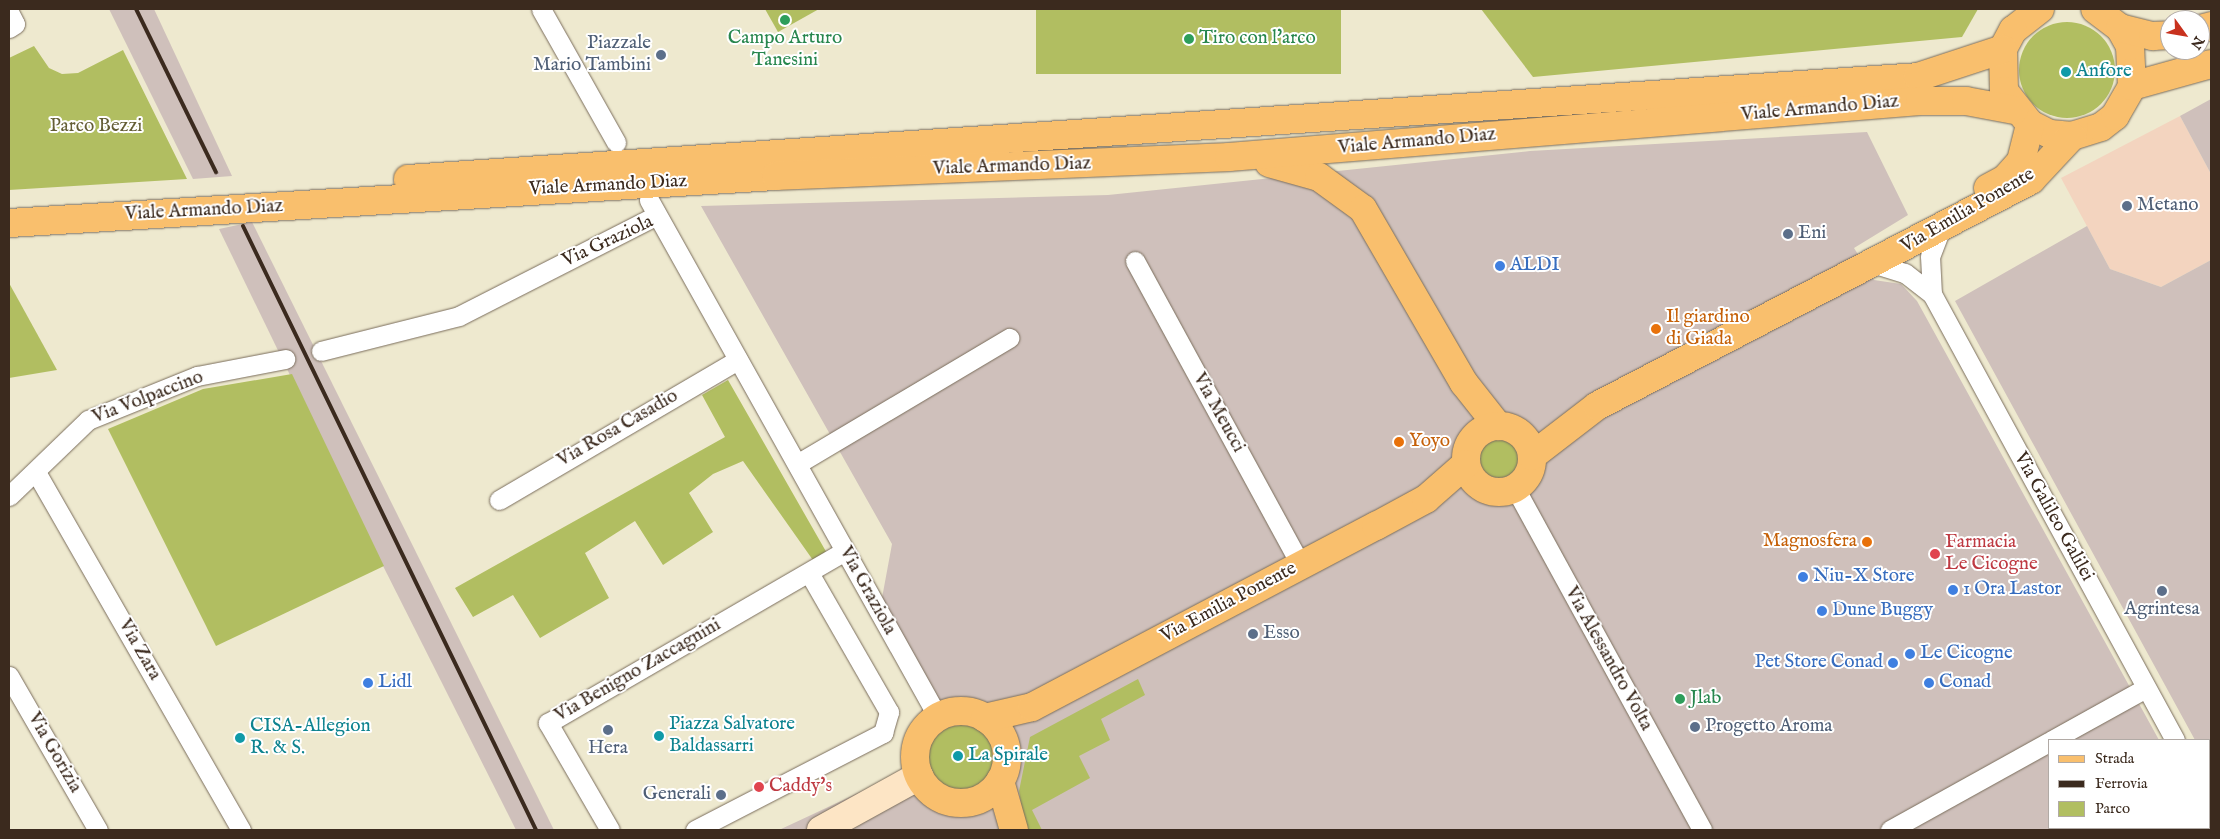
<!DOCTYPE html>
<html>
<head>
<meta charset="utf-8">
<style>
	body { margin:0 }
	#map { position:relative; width:2220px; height:839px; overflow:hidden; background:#eee9cf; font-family:"IM FELL English",serif }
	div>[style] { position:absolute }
	.built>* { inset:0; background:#f3d4bf }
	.industrial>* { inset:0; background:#cfc0bb }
	.green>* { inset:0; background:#b1be61; transform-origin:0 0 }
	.round { border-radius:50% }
	.roads { filter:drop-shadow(0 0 1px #7a6d5c) drop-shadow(0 0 1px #7a6d5c) }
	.minor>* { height:19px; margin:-9.5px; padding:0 9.5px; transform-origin:9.5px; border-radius:9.5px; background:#fff }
	.secondary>* { height:28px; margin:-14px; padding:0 14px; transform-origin:14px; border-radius:14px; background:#fde5c5 }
	.primary>* { height:28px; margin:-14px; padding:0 14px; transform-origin:14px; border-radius:14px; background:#f9bf6d }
	.primary>.ring { margin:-14px; padding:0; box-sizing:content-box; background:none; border:28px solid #f9bf6d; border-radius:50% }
	.rail>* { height:4px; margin:-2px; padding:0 2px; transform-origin:2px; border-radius:2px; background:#3b2a1e }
	.dots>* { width:14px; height:14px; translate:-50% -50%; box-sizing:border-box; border:2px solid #fff; border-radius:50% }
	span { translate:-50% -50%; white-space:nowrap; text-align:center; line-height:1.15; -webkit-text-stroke:4px #fff; paint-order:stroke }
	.leisure-label { font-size:19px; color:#27864d }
	.left { translate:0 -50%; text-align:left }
	.service-label { font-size:19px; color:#4e5e75 }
	.right { translate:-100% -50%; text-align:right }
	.culture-label { font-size:19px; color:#0d838f }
	.street-label { font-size:19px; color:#3b2a1e }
	.park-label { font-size:19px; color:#645e35 }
	.shop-label { font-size:19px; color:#366cbe }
	.food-label { font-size:19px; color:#c56008 }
	.health-label { font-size:19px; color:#be3a42 }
	.frame { position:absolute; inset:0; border:10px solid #3b2a1e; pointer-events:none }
	.legend { position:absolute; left:2048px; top:739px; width:162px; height:90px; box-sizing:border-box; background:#fff; border:1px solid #b1aaa5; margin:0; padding:6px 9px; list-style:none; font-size:15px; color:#3b2a1e }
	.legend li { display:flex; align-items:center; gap:10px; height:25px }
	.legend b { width:25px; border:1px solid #b1aaa5 }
	.north { position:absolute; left:2160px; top:10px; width:50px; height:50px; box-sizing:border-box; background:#fff; border:1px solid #b1aaa5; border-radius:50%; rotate:122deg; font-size:14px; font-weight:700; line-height:20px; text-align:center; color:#3b2a1e }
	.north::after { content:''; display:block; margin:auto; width:18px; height:22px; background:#c8321e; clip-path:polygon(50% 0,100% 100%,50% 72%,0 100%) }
</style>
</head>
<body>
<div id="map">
	<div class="built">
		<i style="clip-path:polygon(2180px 116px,2211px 174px,2211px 260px,2161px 287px,2110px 269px,2061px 178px)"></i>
	</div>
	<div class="industrial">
		<i style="clip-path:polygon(109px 9px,154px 9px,232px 176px,193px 179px)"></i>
		<i style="clip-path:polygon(2211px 99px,2211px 174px,2180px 116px)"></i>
		<i style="clip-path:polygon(1867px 132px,1908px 215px,1854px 248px,1874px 280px,1901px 284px,1917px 301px,2159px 740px,2049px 740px,2049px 828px,2209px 830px,779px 830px,903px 772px,924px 702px,937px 695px,882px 598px,892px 544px,701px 206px,1108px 195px,1530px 151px)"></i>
		<i style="clip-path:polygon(252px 222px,554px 830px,516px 830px,374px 548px,219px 229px)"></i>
		<i style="clip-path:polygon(2087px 226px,2110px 269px,2161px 287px,2211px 260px,2211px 771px,2209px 740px,2195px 740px,1955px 301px)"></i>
	</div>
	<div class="green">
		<i style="clip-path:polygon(765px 9px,819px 9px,778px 32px)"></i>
		<i style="left:1036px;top:9px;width:305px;height:65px"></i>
		<i style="clip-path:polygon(1481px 9px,1978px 9px,1962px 37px,1533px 77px)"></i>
		<i class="round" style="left:2019px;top:22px;width:96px;height:96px"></i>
		<i style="clip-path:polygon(34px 46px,49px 68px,62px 74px,78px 73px,123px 50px,187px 179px,9px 190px,9px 58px)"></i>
		<i style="clip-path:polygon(9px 283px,19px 301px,57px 370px,9px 378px)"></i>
		<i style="clip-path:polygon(292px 374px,384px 566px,216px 646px,108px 429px,203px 389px)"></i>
		<i style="clip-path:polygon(728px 380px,828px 555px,815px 563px,743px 461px,713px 474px,689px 493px,713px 532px,663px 565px,635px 521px,585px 553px,609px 598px,540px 638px,513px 595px,473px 617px,455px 588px,725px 437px,702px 395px)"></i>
		<i class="round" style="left:1480px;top:440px;width:38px;height:38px"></i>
		<i style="clip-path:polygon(1138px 679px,1145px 695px,1101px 719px,1110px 740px,1079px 756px,1090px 778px,1032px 810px,1042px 830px,1025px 830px,1019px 791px,1030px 737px)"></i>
		<i class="round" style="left:928px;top:725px;width:66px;height:66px"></i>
	</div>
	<div class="roads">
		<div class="minor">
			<i style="left:541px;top:9px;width:153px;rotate:60.6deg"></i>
			<i style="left:9px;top:12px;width:13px;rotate:63deg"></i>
			<i style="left:15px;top:24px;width:7px;rotate:146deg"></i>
			<i style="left:649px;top:200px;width:592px;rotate:60.8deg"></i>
			<i style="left:1941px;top:228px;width:30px;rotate:111deg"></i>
			<i style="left:1930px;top:256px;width:38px;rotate:87deg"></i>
			<i style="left:1932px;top:294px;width:508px;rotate:61.42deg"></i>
			<i style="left:1135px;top:261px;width:346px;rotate:61.4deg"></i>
			<i style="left:1875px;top:264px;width:31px;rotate:17deg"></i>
			<i style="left:1905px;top:273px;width:34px;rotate:38deg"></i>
			<i style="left:321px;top:351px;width:142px;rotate:-14.2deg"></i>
			<i style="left:459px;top:316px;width:222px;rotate:-27deg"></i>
			<i style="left:797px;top:464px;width:247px;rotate:-30.7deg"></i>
			<i style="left:36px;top:472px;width:413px;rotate:60.2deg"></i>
			<i style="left:1515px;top:488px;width:390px;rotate:61.3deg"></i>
			<i style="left:9px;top:496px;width:110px;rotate:-43.9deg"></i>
			<i style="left:88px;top:420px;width:118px;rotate:-22deg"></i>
			<i style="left:197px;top:376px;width:90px;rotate:-10.9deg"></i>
			<i style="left:499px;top:500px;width:277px;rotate:-30.4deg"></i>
			<i style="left:9px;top:676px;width:178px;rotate:60deg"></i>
			<i style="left:2052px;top:740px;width:107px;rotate:-29deg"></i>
			<i style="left:2209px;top:803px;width:5px;rotate:68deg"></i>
			<i style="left:610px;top:830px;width:124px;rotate:-120.1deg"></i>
			<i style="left:548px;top:723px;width:343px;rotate:-30.1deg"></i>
			<i style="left:695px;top:830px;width:212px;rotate:-27.3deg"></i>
			<i style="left:883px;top:733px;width:22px;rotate:-74deg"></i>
			<i style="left:889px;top:712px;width:160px;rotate:-119.9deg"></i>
			<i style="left:1890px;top:830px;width:182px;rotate:-29deg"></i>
		</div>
		<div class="secondary">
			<i style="left:821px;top:830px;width:112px;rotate:-28.9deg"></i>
		</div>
		<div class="primary">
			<i style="left:2040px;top:9px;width:34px;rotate:142deg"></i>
			<i style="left:2013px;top:30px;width:21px;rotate:118deg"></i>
			<i style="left:2003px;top:49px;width:42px;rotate:88.6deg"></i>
			<i style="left:2004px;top:91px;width:42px;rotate:51.8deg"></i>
			<i style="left:2030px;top:124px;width:22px;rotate:27deg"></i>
			<i style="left:2050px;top:134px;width:22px;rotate:5deg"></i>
			<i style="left:2072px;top:136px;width:30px;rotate:-17deg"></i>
			<i style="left:2101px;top:127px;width:18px;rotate:-38deg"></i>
			<i style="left:2115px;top:116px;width:34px;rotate:-60deg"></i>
			<i style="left:2132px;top:86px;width:40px;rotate:-92.9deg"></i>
			<i style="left:2130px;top:46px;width:21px;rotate:-119deg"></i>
			<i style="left:2120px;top:28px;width:31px;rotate:-143deg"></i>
			<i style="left:2120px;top:28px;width:34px;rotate:14deg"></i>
			<i style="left:2153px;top:36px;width:17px;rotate:-3deg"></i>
			<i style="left:2200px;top:29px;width:11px;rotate:-15deg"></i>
			<i style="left:2132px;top:86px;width:82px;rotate:-15.6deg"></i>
			<i style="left:1269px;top:163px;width:52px;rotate:15.6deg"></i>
			<i style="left:1319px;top:177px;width:54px;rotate:36deg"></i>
			<i style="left:1363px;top:209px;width:201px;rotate:59.9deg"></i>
			<i style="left:1464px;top:383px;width:55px;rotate:51.7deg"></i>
			<i style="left:408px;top:179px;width:1513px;rotate:-3.86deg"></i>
			<i style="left:1918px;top:77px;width:89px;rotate:-18.2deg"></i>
			<i style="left:1988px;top:188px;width:19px;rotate:-28deg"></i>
			<i style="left:2005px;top:179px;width:24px;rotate:-48deg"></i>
			<i style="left:2021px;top:161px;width:38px;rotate:-76deg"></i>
			<i style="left:9px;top:223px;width:768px;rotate:-3.51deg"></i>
			<i style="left:776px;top:176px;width:453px;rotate:-2.4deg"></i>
			<i style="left:1229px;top:157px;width:693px;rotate:-4.63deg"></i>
			<i style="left:1920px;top:101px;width:46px"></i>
			<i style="left:1966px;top:101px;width:49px;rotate:10.6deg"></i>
			<i class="ring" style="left:1466px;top:426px;width:38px;height:38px"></i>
			<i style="left:1532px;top:456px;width:82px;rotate:-37.6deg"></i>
			<i style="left:1597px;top:406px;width:489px;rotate:-27.5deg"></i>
			<i style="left:2031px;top:180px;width:60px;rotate:-47deg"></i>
			<i class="ring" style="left:915px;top:711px;width:64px;height:64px"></i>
			<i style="left:985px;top:718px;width:48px;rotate:-13.2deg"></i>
			<i style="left:1032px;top:707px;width:389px;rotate:-27.8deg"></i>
			<i style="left:1376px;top:526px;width:57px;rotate:-28.4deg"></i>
			<i style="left:1426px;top:499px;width:53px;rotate:-41.2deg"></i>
			<i style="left:1000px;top:781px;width:51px;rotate:74.1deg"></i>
		</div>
	</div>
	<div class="rail">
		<i style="left:136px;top:9px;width:182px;rotate:63.9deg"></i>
		<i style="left:243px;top:226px;width:671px;rotate:64.12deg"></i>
	</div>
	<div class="dots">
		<i style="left:785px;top:20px;background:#2e9e5b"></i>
		<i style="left:1189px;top:39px;background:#2e9e5b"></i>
		<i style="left:661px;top:55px;background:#5c6f8a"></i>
		<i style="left:2066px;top:72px;background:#0f9aa8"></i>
		<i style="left:2127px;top:206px;background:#5c6f8a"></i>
		<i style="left:1788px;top:234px;background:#5c6f8a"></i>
		<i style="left:1500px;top:266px;background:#3f7fe0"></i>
		<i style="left:1656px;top:329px;background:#e8710a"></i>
		<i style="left:1399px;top:442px;background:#e8710a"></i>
		<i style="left:1867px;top:542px;background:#e8710a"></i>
		<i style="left:1935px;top:554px;background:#e0444e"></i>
		<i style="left:1803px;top:577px;background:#3f7fe0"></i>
		<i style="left:1953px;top:590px;background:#3f7fe0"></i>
		<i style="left:2162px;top:591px;background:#5c6f8a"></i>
		<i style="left:1822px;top:611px;background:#3f7fe0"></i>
		<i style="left:1253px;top:634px;background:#5c6f8a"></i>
		<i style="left:1910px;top:654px;background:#3f7fe0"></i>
		<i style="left:1893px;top:663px;background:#3f7fe0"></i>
		<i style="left:368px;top:683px;background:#3f7fe0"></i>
		<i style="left:1929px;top:683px;background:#3f7fe0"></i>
		<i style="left:1680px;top:699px;background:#2e9e5b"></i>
		<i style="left:1695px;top:727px;background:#5c6f8a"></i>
		<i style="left:608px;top:730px;background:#5c6f8a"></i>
		<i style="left:659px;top:736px;background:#0f9aa8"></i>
		<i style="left:240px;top:738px;background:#0f9aa8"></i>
		<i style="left:958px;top:756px;background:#0f9aa8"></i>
		<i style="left:759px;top:787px;background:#e0444e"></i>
		<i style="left:721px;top:795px;background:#5c6f8a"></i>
	</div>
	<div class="leisure-label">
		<span style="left:785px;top:50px">Campo Arturo<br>Tanesini</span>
		<span class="left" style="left:1199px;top:39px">Tiro con l'arco</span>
		<span class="left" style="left:1690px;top:699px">Jlab</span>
	</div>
	<div class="service-label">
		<span class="right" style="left:651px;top:55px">Piazzale<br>Mario Tambini</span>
		<span class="left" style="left:2137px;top:206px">Metano</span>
		<span class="left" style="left:1798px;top:234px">Eni</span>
		<span style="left:2162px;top:610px">Agrintesa</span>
		<span class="left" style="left:1263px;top:634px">Esso</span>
		<span class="left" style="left:1705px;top:727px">Progetto Aroma</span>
		<span style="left:608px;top:749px">Hera</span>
		<span class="right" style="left:711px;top:795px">Generali</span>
	</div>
	<div class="culture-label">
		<span class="left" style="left:2076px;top:72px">Anfore</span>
		<span class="left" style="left:669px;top:736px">Piazza Salvatore<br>Baldassarri</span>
		<span class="left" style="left:250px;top:738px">CISA-Allegion<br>R. &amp; S.</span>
		<span class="left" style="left:968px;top:756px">La Spirale</span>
	</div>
	<div class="street-label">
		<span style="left:1820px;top:109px;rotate:-5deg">Viale Armando Diaz</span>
		<span style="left:1417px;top:142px;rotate:-5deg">Viale Armando Diaz</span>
		<span style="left:1012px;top:167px;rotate:-2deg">Viale Armando Diaz</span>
		<span style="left:608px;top:186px;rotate:-3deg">Viale Armando Diaz</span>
		<span style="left:204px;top:211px;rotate:-3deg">Viale Armando Diaz</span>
		<span style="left:1968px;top:211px;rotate:-30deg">Via Emilia Ponente</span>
		<span style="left:608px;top:242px;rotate:-25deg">Via Graziola</span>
		<span style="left:148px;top:398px;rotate:-21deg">Via Volpaccino</span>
		<span style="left:1218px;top:413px;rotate:61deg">Via Meucci</span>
		<span style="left:618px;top:429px;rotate:-30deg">Via Rosa Casadio</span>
		<span style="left:2053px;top:517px;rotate:61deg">Via Galileo Galilei</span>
		<span style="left:867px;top:591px;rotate:61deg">Via Graziola</span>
		<span style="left:1229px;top:603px;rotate:-28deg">Via Emilia Ponente</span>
		<span style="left:139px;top:650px;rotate:60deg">Via Zara</span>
		<span style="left:1608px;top:659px;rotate:61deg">Via Alessandro Volta</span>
		<span style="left:638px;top:671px;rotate:-30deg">Via Benigno Zaccagnini</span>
		<span style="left:54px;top:753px;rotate:60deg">Via Gorizia</span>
	</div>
	<div class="park-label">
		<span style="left:96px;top:127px">Parco Bezzi</span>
	</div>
	<div class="shop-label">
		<span class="left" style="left:1510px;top:266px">ALDI</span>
		<span class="left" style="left:1813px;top:577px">Niu-X Store</span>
		<span class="left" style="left:1963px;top:590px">1 Ora Lastor</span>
		<span class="left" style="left:1832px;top:611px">Dune Buggy</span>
		<span class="left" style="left:1920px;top:654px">Le Cicogne</span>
		<span class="right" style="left:1883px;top:663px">Pet Store Conad</span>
		<span class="left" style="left:378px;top:683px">Lidl</span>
		<span class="left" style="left:1939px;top:683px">Conad</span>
	</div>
	<div class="food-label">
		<span class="left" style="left:1666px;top:329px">Il giardino<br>di Giada</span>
		<span class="left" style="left:1409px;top:442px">Yoyo</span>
		<span class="right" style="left:1857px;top:542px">Magnosfera</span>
	</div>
	<div class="health-label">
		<span class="left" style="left:1945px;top:554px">Farmacia<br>Le Cicogne</span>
		<span class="left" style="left:769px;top:787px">Caddy's</span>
	</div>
	<div class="frame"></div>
	<ul class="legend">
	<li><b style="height:6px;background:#f9bf6d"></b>Strada</li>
	<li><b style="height:6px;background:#3b2a1e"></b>Ferrovia</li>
	<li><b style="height:14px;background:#b1be61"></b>Parco</li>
	</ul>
	<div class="north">N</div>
</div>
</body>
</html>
